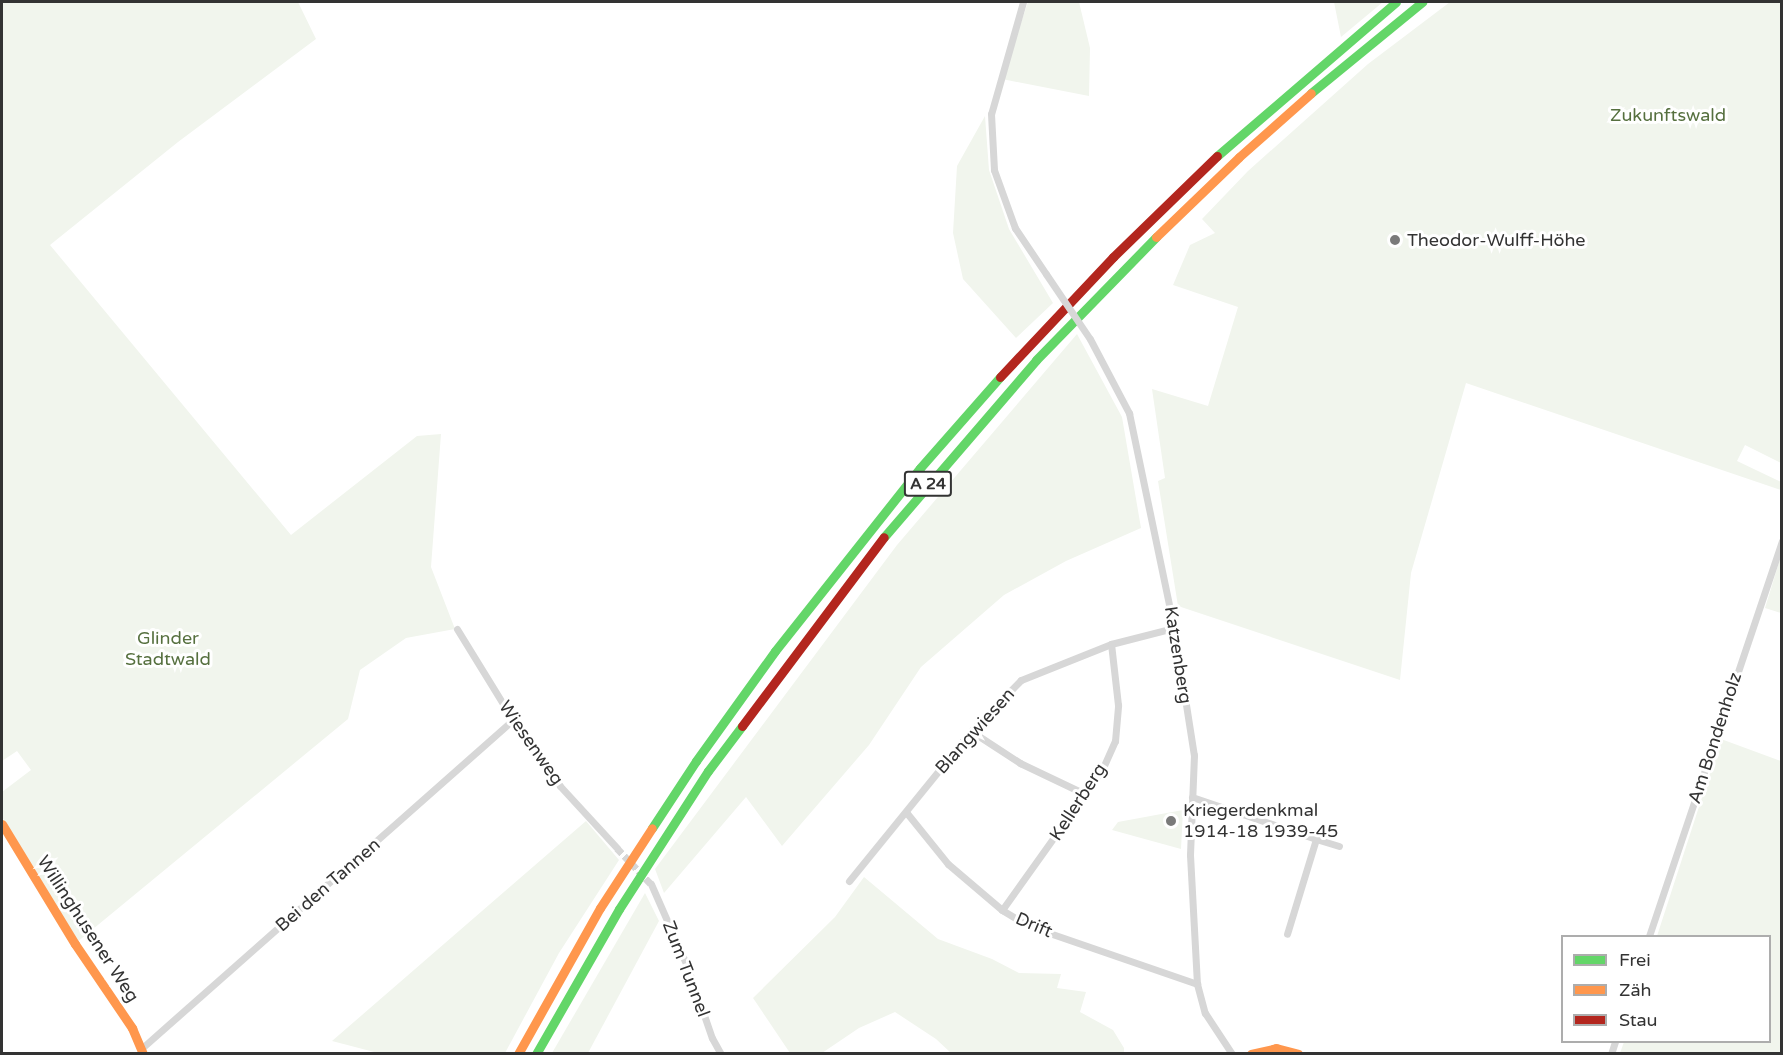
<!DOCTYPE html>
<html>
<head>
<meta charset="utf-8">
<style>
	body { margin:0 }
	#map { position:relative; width:1783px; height:1055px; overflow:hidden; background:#fff; font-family:"Varela Round",sans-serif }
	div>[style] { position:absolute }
	.green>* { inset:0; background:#f1f5ed }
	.street-tunnel>* { height:7px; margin-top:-3.5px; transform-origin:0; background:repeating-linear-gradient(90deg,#d6d6d6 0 7px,transparent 0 10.5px) }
	.street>* { height:7px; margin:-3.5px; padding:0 3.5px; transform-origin:3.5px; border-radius:3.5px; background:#d7d7d7 }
	.fast>* { height:9px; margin:-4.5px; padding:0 4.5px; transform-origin:4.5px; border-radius:4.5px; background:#63d668 }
	.slow>* { height:9px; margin:-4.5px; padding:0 4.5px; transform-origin:4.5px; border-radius:4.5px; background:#ff974d }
	.jam>* { height:9px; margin:-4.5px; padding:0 4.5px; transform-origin:4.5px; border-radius:4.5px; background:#b3261e }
	.street-bridge>* { height:7px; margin:-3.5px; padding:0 3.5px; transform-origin:3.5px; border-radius:3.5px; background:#d7d7d7 }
	.dots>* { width:16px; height:16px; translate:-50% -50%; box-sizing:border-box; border:3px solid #fff; border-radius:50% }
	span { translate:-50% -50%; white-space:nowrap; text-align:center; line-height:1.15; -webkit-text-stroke:6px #fff; paint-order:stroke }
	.shield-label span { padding:2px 4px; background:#fff; border:2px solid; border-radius:4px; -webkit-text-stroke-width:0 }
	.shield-label { font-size:16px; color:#333; font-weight:700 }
	.park-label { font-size:18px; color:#56703f }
	.poi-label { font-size:18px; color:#333 }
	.left { translate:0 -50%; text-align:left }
	.street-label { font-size:18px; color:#333 }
	.frame { position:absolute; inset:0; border:3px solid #333; pointer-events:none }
	.legend { position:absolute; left:1561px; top:935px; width:210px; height:108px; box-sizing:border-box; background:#fff; border:2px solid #adadad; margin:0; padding:8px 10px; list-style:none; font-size:18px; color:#333 }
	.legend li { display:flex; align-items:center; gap:12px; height:30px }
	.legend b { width:30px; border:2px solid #adadad }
</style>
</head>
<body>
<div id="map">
	<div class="green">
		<i style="clip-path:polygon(2px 2px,298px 2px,316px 39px,178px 142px,50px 245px,291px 535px,417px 436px,441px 434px,431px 567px,455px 629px,406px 638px,360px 670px,348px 719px,76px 943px,2px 817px,2px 792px,31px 770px,17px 751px,2px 761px)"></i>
		<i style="clip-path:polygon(1028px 2px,1079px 2px,1090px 48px,1089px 96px,1002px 79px)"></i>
		<i style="clip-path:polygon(1334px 2px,1383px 2px,1341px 37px)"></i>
		<i style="clip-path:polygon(1450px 2px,1781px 2px,1781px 463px,1745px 445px,1737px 461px,1781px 482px,1781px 490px,1466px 383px,1411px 573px,1400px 680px,1178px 606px,1158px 481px,1165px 478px,1152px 389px,1208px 406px,1238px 307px,1173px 285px,1190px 245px,1215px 233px,1202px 219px,1248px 171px,1368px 64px)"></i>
		<i style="clip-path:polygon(985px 116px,989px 170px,1009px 229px,1053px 303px,1016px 338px,963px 279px,953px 233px,957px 166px)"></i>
		<i style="clip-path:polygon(1077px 334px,1122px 417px,1141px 528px,1066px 561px,1004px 595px,921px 667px,869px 745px,782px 846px,746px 797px,664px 893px,655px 869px,714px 790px,897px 545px)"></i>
		<i style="clip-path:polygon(1781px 556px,1781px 613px,1765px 608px)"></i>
		<i style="clip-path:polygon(1721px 739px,1781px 761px,1781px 1053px,1620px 1053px,1624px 1042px,1770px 1042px,1770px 936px,1657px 936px)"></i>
		<i style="clip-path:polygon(1183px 810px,1181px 849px,1112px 830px,1118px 822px)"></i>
		<i style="clip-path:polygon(586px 821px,619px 860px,559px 953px,505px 1053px,378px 1053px,332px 1041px)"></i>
		<i style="clip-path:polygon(864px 877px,938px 939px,992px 959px,1019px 973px,1061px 974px,1057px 988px,1086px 992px,1080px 1012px,1113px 1030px,1124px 1048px,1124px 1053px,951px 1053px,936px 1039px,895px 1012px,859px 1028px,822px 1053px,790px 1053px,753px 998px,835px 917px)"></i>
		<i style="clip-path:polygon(645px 893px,659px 921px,588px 1053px,552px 1053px)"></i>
	</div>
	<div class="street-tunnel">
		<i style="left:617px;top:848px;width:50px;rotate:46.6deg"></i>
	</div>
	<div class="street">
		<i style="left:1023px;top:2px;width:116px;rotate:105.9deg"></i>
		<i style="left:991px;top:114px;width:56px;rotate:86.9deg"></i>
		<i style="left:994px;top:170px;width:62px;rotate:70.1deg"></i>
		<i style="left:1015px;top:228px;width:55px;rotate:56deg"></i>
		<i style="left:1090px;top:339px;width:84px;rotate:62.2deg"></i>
		<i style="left:1129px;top:413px;width:220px;rotate:78.2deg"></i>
		<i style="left:1174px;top:628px;width:129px;rotate:81.1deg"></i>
		<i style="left:1194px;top:755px;width:100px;rotate:92.3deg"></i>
		<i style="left:1190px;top:855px;width:129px;rotate:86.9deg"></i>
		<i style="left:1197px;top:984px;width:30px;rotate:75deg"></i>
		<i style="left:1205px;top:1013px;width:49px;rotate:56.6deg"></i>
		<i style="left:457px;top:629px;width:107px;rotate:58.4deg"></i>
		<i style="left:513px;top:720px;width:81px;rotate:54.5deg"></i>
		<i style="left:560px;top:786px;width:84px;rotate:47.4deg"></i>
		<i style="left:971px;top:731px;width:59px;rotate:33.1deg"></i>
		<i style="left:1020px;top:763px;width:72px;rotate:25.5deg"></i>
		<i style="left:1192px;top:797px;width:131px;rotate:18.7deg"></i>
		<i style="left:1316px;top:839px;width:99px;rotate:107deg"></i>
		<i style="left:906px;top:812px;width:67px;rotate:51.1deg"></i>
		<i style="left:948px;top:864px;width:71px;rotate:40.4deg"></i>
		<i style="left:1002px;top:910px;width:31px;rotate:31deg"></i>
		<i style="left:1029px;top:926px;width:178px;rotate:19deg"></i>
		<i style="left:1316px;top:839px;width:24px;rotate:17deg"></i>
		<i style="left:849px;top:881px;width:193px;rotate:-50.9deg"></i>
		<i style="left:971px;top:731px;width:71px;rotate:-45.6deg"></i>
		<i style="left:1021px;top:680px;width:97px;rotate:-21.8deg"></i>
		<i style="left:1111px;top:644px;width:65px;rotate:-14.3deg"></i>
		<i style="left:651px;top:884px;width:90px;rotate:66.3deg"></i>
		<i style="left:687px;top:966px;width:76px;rotate:70.9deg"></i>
		<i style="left:712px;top:1038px;width:18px;rotate:61deg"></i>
		<i style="left:1002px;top:910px;width:172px;rotate:-54.5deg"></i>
		<i style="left:1102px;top:770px;width:32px;rotate:-66deg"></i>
		<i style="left:1115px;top:741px;width:36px;rotate:-85deg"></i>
		<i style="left:1118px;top:705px;width:61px;rotate:-96.5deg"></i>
		<i style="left:1649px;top:936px;width:417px;rotate:-71.4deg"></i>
		<i style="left:142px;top:1048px;width:495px;rotate:-41.5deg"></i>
		<i style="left:1611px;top:1054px;width:13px;rotate:-72deg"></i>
	</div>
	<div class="fast">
		<i style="left:1311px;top:93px;width:144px;rotate:-39.3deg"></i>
		<i style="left:1217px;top:156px;width:236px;rotate:-40.7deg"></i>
		<i style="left:884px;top:537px;width:233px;rotate:-49.3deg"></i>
		<i style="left:1036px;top:360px;width:172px;rotate:-45.7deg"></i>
		<i style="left:652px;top:828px;width:80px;rotate:-56.7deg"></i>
		<i style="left:696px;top:761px;width:135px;rotate:-54.3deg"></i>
		<i style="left:775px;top:651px;width:233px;rotate:-51.6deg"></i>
		<i style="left:920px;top:468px;width:121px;rotate:-48.7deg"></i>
		<i style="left:536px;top:1054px;width:167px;rotate:-60.2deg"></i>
		<i style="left:619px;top:909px;width:164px;rotate:-57.2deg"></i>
		<i style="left:708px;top:771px;width:56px;rotate:-52.9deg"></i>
	</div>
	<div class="slow">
		<i style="left:1156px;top:237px;width:115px;rotate:-43.9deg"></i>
		<i style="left:1239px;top:157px;width:96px;rotate:-41.6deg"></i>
		<i style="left:2px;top:824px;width:140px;rotate:58.7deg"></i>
		<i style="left:75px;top:944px;width:102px;rotate:55.8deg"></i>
		<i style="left:132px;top:1028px;width:28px;rotate:67deg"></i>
		<i style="left:518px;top:1054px;width:167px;rotate:-60.7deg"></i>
		<i style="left:600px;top:908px;width:95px;rotate:-57deg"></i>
		<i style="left:1251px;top:1054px;width:26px;rotate:-13deg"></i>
		<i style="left:1276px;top:1048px;width:23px;rotate:15deg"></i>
	</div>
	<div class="jam">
		<i style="left:1000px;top:377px;width:165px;rotate:-46.7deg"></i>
		<i style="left:1113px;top:257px;width:145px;rotate:-44.2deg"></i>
		<i style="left:742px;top:726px;width:236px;rotate:-53.1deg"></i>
	</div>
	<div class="street-bridge">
		<i style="left:1046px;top:274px;width:78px;rotate:55.9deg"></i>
	</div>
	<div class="dots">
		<i style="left:1395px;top:240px;background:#7a7a7a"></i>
		<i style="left:1171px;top:821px;background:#7a7a7a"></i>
	</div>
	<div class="shield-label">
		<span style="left:928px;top:484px">A 24</span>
	</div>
	<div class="park-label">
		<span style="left:1668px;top:115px">Zukunftswald</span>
		<span style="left:168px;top:649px">Glinder<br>Stadtwald</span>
	</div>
	<div class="poi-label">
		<span class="left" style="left:1407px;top:240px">Theodor-Wulff-Höhe</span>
		<span class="left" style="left:1183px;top:821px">Kriegerdenkmal<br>1914-18 1939-45</span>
	</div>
	<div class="street-label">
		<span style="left:1178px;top:655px;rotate:81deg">Katzenberg</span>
		<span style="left:975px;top:731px;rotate:-48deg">Blangwiesen</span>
		<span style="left:1715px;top:738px;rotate:-72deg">Am Bondenholz</span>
		<span style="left:531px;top:743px;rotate:55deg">Wiesenweg</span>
		<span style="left:1078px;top:802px;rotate:-57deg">Kellerberg</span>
		<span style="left:328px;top:885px;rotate:-41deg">Bei den Tannen</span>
		<span style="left:1034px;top:925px;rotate:23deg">Drift</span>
		<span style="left:88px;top:929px;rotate:57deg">Willinghusener Weg</span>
		<span style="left:686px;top:969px;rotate:69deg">Zum Tunnel</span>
	</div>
	<div class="frame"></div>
	<ul class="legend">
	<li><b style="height:8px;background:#63d668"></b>Frei</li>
	<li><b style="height:8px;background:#ff974d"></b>Zäh</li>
	<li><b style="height:8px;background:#b3261e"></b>Stau</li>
	</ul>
</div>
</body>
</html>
